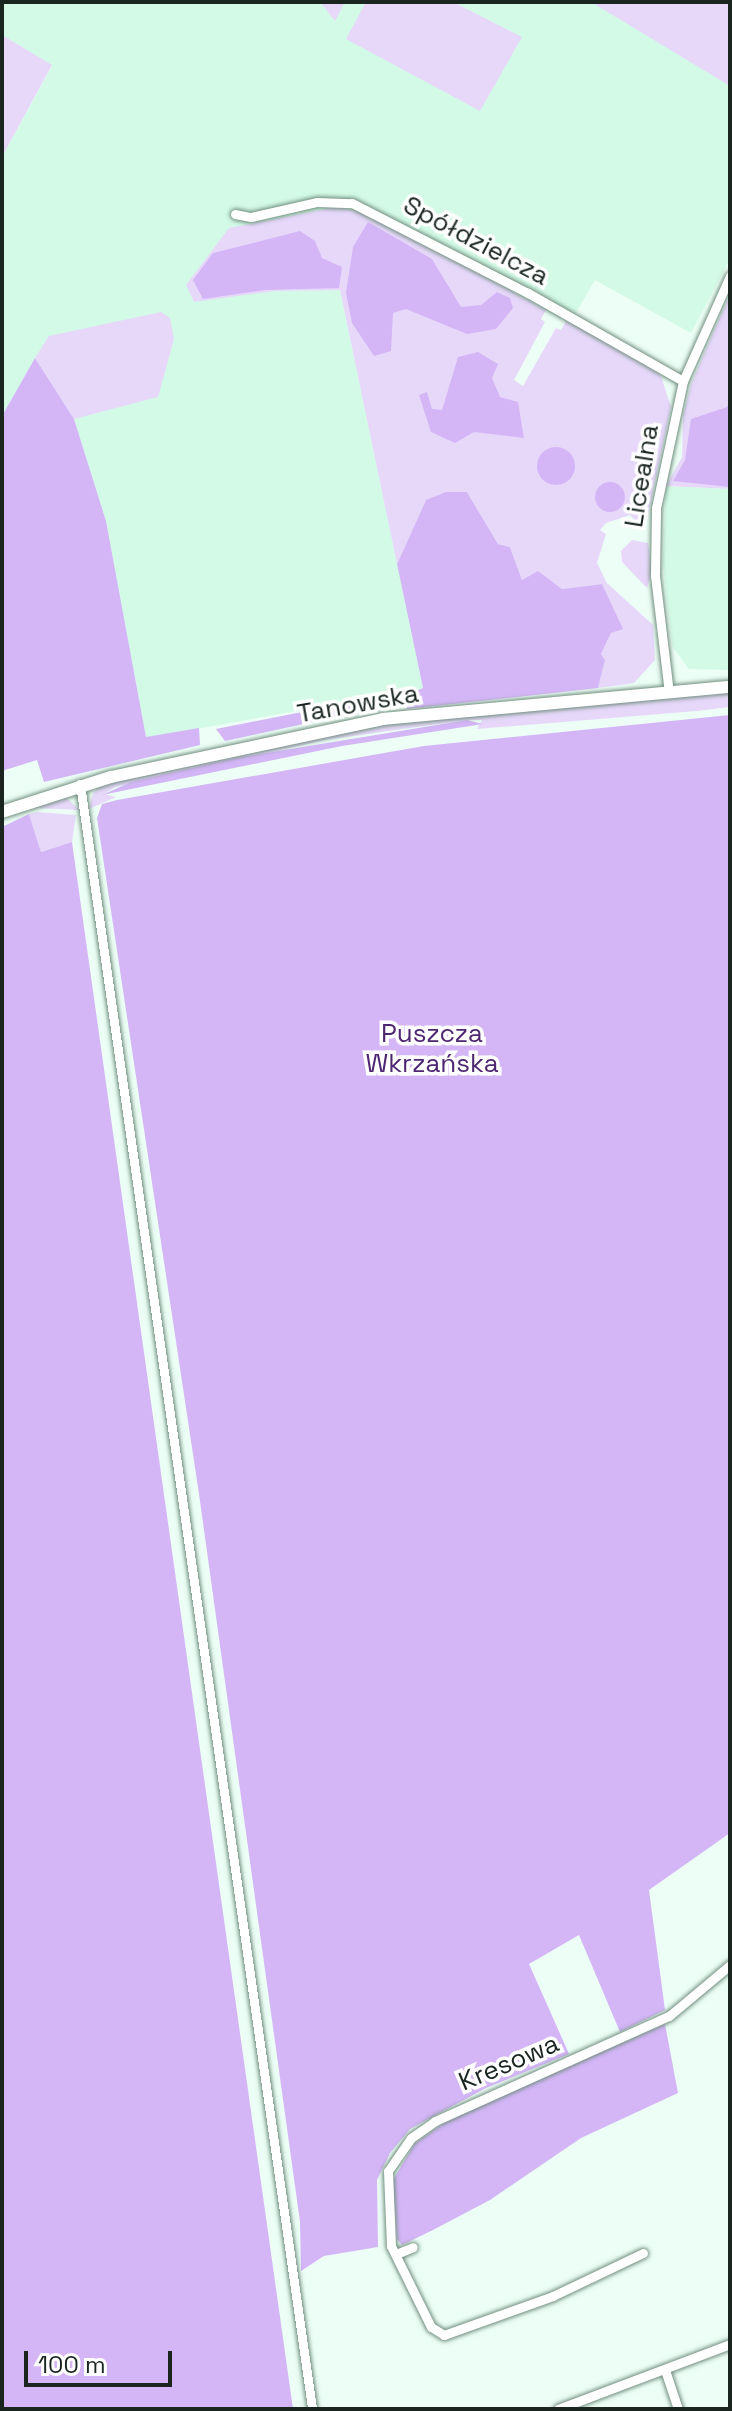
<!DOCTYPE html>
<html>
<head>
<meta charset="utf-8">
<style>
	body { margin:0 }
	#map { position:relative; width:732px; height:2411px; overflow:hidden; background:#ecfef5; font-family:"Space Grotesk",sans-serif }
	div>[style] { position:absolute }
	.built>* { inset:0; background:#d3fae6 }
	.green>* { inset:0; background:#e7d8fa }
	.forest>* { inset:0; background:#d4b6f7 }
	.round { border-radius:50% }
	.roads { filter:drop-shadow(0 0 2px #728e80) drop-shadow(0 0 2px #728e80) }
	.minor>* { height:9px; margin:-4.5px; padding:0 4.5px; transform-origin:4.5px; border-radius:4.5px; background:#fff }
	.secondary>* { height:12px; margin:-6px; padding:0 6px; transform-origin:6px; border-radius:6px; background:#fff }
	span { translate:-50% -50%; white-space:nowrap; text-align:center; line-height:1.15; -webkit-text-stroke:7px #fff; paint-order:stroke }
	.street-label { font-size:26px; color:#1a2520 }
	.park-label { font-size:26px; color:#4e2671 }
	.frame { position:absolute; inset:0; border:4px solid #1a2520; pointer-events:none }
	.scale { position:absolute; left:24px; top:2351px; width:148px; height:36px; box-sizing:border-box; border:4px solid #1a2520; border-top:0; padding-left:10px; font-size:24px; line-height:28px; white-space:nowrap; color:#1a2520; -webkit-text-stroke:6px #fff; paint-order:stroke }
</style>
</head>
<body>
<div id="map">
	<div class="built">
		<i style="clip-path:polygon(2px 2px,730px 2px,730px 259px,691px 333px,595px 280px,570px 323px,370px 214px,275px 291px,340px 290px,423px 688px,146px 738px,106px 521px,74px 419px,35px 358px,2px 416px,2px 157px,52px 66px,2px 35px)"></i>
		<i style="clip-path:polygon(666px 486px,730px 489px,730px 670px,689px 669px,672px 646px,663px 564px)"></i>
	</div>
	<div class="green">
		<i style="clip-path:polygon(320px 2px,345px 2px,335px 21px)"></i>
		<i style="clip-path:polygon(366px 2px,453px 2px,522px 37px,480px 111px,346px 39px)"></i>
		<i style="clip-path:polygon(591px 2px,730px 2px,730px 86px)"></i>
		<i style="clip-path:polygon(2px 35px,52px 65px,2px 157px)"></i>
		<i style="clip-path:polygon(336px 207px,370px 214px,546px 310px,541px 319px,545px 322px,514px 380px,523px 386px,556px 328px,561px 330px,566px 321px,648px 363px,661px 376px,671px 407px,648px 516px,639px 524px,630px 515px,606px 523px,600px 530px,606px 534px,597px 563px,607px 583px,653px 625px,655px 660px,634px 683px,598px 688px,605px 660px,601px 654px,616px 622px,602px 584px,562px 589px,538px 572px,522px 580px,510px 547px,498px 544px,467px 492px,426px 500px,397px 564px,340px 290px,275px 291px,194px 302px,186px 285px,229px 228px)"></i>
		<i style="clip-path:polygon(730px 294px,730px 489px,666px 486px,682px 457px,683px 415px,691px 384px)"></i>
		<i style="clip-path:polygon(161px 312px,170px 318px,174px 339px,158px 397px,74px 419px,35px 358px,49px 336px)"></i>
		<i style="clip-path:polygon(632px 540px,648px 543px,652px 570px,647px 588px,622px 562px,621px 551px)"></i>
		<i style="clip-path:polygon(730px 692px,730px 707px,697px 711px,477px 729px,482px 720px,467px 720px,325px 740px,115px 787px,104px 794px,116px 797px,89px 809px,93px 793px,102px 784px,377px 724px)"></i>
		<i style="clip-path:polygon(64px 796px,80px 810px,35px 808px,34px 804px)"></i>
		<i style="clip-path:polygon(37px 812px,76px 815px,72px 842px,41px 852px,29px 814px)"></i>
	</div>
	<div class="forest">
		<i style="clip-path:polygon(368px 222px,432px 259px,461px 307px,481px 305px,497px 292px,510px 298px,513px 308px,496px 329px,467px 334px,406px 309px,393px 313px,391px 351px,374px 356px,352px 323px,346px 293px,353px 247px)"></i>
		<i style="clip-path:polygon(300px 231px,315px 241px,322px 258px,342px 267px,339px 288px,264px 290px,203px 299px,193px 280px,213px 253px)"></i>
		<i style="clip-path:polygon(478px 352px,498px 364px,492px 378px,500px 397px,518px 402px,524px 438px,474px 432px,455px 443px,431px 432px,419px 395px,427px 392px,432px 409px,442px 410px,458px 357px)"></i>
		<i style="clip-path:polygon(35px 358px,74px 419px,106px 521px,146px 737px,199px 728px,200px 745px,44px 782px,37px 760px,2px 771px,2px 416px)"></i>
		<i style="clip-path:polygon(730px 401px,730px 487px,673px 481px,685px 460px,691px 419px,727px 407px)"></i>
		<i class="round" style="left:537px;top:447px;width:38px;height:38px"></i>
		<i class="round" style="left:595px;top:482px;width:30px;height:30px"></i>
		<i style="clip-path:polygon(446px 492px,467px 492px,498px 544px,510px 547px,522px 580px,538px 571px,562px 589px,602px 584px,623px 629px,611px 633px,601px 654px,605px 660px,598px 688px,407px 709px,405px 695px,423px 688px,397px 564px,426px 500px)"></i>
		<i style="clip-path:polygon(368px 699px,368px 710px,225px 741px,216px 729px)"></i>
		<i style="clip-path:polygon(730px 715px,730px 1833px,649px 1890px,665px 2010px,620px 2032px,579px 1935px,529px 1964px,569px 2054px,486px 2088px,410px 2129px,390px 2153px,377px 2180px,378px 2247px,324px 2256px,301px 2271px,300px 2222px,199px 1494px,97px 818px,102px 804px,117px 800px,424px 746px)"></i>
		<i style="clip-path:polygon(467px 720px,483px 724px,342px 746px,102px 795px,131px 782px,236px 758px)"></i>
		<i style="clip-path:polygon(29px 814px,41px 852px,72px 842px,293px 2409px,2px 2409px,2px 827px)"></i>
		<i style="clip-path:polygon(665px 2024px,678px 2093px,581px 2138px,490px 2200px,433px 2230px,402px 2245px,397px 2239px,393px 2180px,415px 2143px,450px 2119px)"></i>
	</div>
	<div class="roads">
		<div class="minor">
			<i style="left:235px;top:214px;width:16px;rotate:11deg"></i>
			<i style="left:251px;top:217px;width:68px;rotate:-12.8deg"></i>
			<i style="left:317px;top:202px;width:35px;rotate:2deg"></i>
			<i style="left:352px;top:203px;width:198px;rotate:27.1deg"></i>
			<i style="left:528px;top:293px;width:178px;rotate:29.6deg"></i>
			<i style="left:669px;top:693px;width:119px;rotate:-96.8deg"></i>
			<i style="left:655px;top:575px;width:67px;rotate:-89.1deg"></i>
			<i style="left:656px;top:508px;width:130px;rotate:-78deg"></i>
			<i style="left:683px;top:381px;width:115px;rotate:-65.9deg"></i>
			<i style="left:80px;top:784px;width:1641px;rotate:81.87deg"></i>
			<i style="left:643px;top:2253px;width:100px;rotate:154.5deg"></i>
			<i style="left:553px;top:2296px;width:116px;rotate:160.3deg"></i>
			<i style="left:444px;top:2335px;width:15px;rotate:-148deg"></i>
			<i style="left:431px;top:2327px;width:90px;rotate:-116.3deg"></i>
			<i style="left:391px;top:2246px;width:75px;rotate:-92.3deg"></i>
			<i style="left:388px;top:2171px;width:40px;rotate:-55.1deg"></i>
			<i style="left:411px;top:2138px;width:29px;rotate:-35deg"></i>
			<i style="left:435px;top:2121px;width:256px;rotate:-24.2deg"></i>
			<i style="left:669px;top:2016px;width:80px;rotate:-39.9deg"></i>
			<i style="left:396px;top:2254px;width:18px;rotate:-22deg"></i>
			<i style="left:665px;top:2370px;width:41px;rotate:71.6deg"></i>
			<i style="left:558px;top:2409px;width:184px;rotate:-20.7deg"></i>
		</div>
		<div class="secondary">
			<i style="left:2px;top:812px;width:114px;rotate:-17.8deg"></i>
			<i style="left:111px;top:777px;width:278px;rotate:-12deg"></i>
			<i style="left:383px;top:719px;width:348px;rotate:-5.3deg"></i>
		</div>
	</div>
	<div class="street-label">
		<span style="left:476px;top:241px;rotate:28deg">Spółdzielcza</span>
		<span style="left:642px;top:476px;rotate:-81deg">Licealna</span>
		<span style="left:358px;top:704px;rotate:-10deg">Tanowska</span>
		<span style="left:509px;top:2063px;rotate:-23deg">Kresowa</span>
	</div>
	<div class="park-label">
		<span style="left:432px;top:1049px">Puszcza<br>Wkrzańska</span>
	</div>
	<div class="frame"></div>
	<div class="scale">100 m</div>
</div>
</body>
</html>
